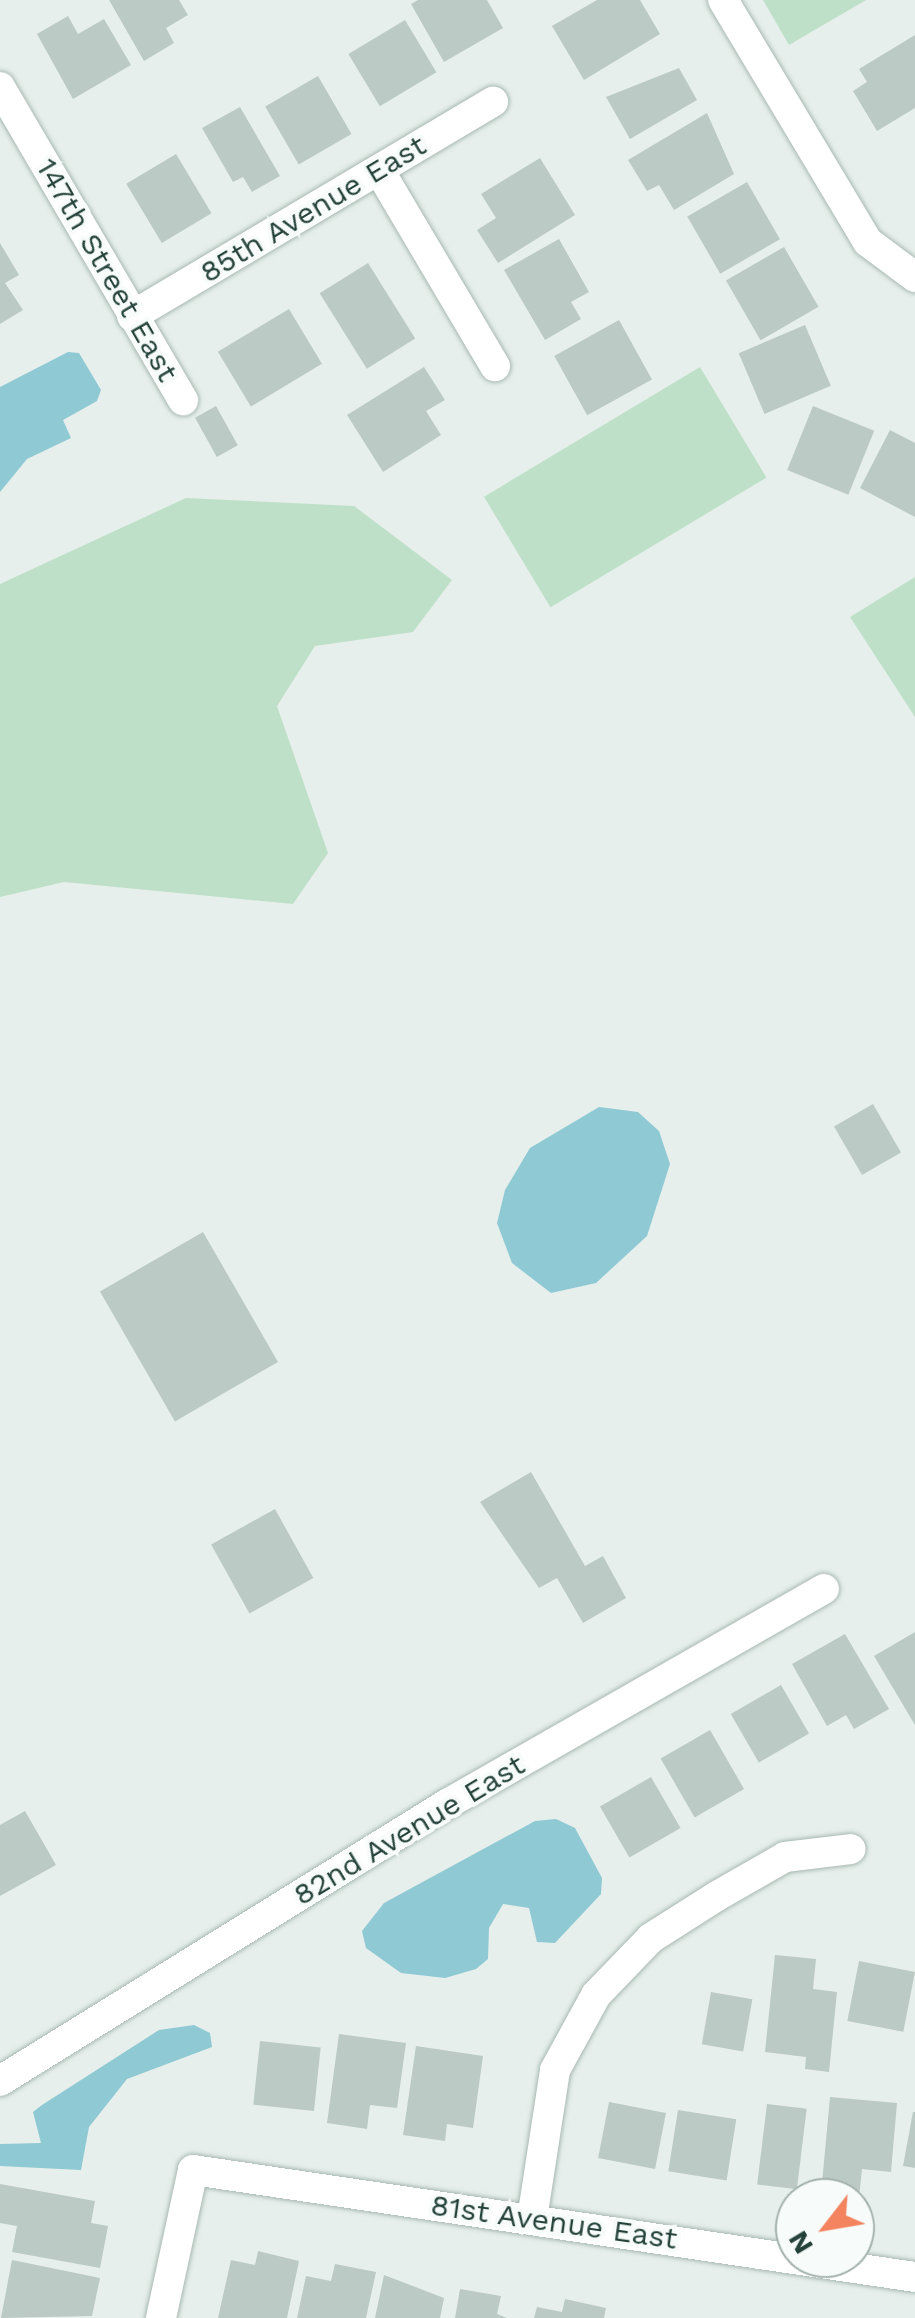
<!DOCTYPE html>
<html>
<head>
<meta charset="utf-8">
<style>
	body { margin:0 }
	#map { position:relative; width:915px; height:2318px; overflow:hidden; background:#e6efeb; font-family:"Work Sans",sans-serif }
	div>[style] { position:absolute }
	.green>* { inset:0; background:#bfe0c8; transform-origin:0 0 }
	.water>* { inset:0; background:#8ec9d4 }
	.building>* { inset:0; background:#bbcac4; transform-origin:0 0 }
	.roads { filter:drop-shadow(0 0 2px #a8b8b2) drop-shadow(0 0 2px #a8b8b2) }
	.minor>* { height:30px; margin:-15px; padding:0 15px; transform-origin:15px; border-radius:15px; background:#fff }
	span { translate:-50% -50%; white-space:nowrap; text-align:center; line-height:1.15; -webkit-text-stroke:8px #f7fbf9; paint-order:stroke }
	.street-label { font-size:30px; color:#24423a }
	.north { position:absolute; left:775px; top:2178px; width:100px; height:100px; box-sizing:border-box; background:#f7fbf9; border:2px solid #a3b1ad; border-radius:50%; rotate:239deg; font-size:28px; font-weight:700; line-height:40px; text-align:center; color:#24423a }
	.north::after { content:''; display:block; margin:auto; width:35px; height:45px; background:#f4845f; clip-path:polygon(50% 0,100% 100%,50% 72%,0 100%) }
</style>
</head>
<body>
<div id="map">
	<div class="green">
		<i style="clip-path:polygon(763px 0,866px 0,789px 45px)"></i>
		<i style="left:700px;top:367px;width:129px;height:252px;rotate:59deg"></i>
		<i style="clip-path:polygon(186px 498px,354px 506px,452px 580px,413px 632px,315px 646px,277px 706px,328px 853px,293px 904px,64px 882px,0 897px,0 584px)"></i>
		<i style="clip-path:polygon(915px 577px,915px 717px,850px 617px)"></i>
	</div>
	<div class="water">
		<i style="clip-path:polygon(68px 352px,79px 353px,101px 390px,97px 401px,63px 420px,71px 438px,27px 459px,0 492px,0 387px)"></i>
		<i style="clip-path:polygon(599px 1107px,638px 1112px,659px 1131px,670px 1164px,647px 1236px,596px 1283px,551px 1293px,512px 1263px,497px 1223px,505px 1190px,530px 1148px)"></i>
		<i style="clip-path:polygon(556px 1819px,575px 1828px,602px 1878px,601px 1894px,555px 1943px,537px 1942px,529px 1908px,503px 1904px,489px 1928px,488px 1959px,476px 1969px,445px 1978px,401px 1973px,366px 1948px,362px 1931px,384px 1903px,535px 1821px)"></i>
		<i style="clip-path:polygon(194px 2025px,210px 2033px,212px 2047px,127px 2079px,89px 2127px,81px 2170px,0 2166px,0 2144px,41px 2143px,33px 2112px,42px 2105px,159px 2030px)"></i>
	</div>
	<div class="building">
		<i style="clip-path:polygon(109px 0,179px 0,188px 15px,166px 28px,174px 43px,144px 61px)"></i>
		<i style="clip-path:polygon(418px 0,487px 0,503px 28px,444px 62px,411px 4px)"></i>
		<i style="clip-path:polygon(597px 0,640px 0,660px 34px,584px 80px,552px 26px)"></i>
		<i style="clip-path:polygon(68px 16px,78px 34px,104px 19px,131px 65px,73px 99px,37px 34px)"></i>
		<i style="left:405px;top:20px;width:61px;height:66px;rotate:59deg"></i>
		<i style="clip-path:polygon(915px 35px,915px 108px,877px 131px,853px 91px,867px 82px,859px 69px)"></i>
		<i style="clip-path:polygon(679px 68px,697px 100px,630px 139px,606px 97px)"></i>
		<i style="left:318px;top:76px;width:67px;height:61px;rotate:60deg"></i>
		<i style="clip-path:polygon(240px 107px,280px 176px,252px 192px,243px 177px,233px 182px,202px 128px)"></i>
		<i style="clip-path:polygon(707px 113px,734px 174px,674px 210px,659px 185px,647px 191px,628px 160px)"></i>
		<i style="left:176px;top:154px;width:69px;height:58px;rotate:59deg"></i>
		<i style="clip-path:polygon(540px 158px,575px 215px,498px 263px,477px 230px,496px 218px,481px 194px)"></i>
		<i style="left:747px;top:182px;width:66px;height:69px;rotate:60deg"></i>
		<i style="clip-path:polygon(559px 239px,589px 292px,571px 302px,581px 319px,545px 340px,504px 270px)"></i>
		<i style="clip-path:polygon(0 243px,19px 275px,5px 283px,23px 310px,0 324px)"></i>
		<i style="left:784px;top:247px;width:69px;height:67px;rotate:60deg"></i>
		<i style="left:368px;top:263px;width:89px;height:57px;rotate:58deg"></i>
		<i style="left:289px;top:309px;width:64px;height:83px;rotate:59deg"></i>
		<i style="left:619px;top:320px;width:68px;height:74px;rotate:61deg"></i>
		<i style="left:805px;top:325px;width:66px;height:72px;rotate:67deg"></i>
		<i style="clip-path:polygon(424px 367px,445px 400px,426px 411px,441px 435px,383px 472px,347px 415px)"></i>
		<i style="left:216px;top:406px;width:45px;height:24px;rotate:61deg"></i>
		<i style="left:813px;top:406px;width:66px;height:69px;rotate:22deg"></i>
		<i style="clip-path:polygon(890px 430px,915px 443px,915px 517px,860px 488px)"></i>
		<i style="left:873px;top:1104px;width:56px;height:45px;rotate:60deg"></i>
		<i style="left:203px;top:1232px;width:150px;height:119px;rotate:60deg"></i>
		<i style="clip-path:polygon(531px 1472px,585px 1566px,603px 1556px,626px 1598px,583px 1623px,557px 1578px,539px 1588px,480px 1502px)"></i>
		<i style="left:275px;top:1509px;width:79px;height:73px;rotate:61deg"></i>
		<i style="clip-path:polygon(915px 1632px,915px 1725px,874px 1656px)"></i>
		<i style="clip-path:polygon(845px 1634px,889px 1709px,854px 1729px,846px 1715px,827px 1726px,792px 1664px)"></i>
		<i style="left:781px;top:1685px;width:56px;height:58px;rotate:60deg"></i>
		<i style="left:710px;top:1730px;width:68px;height:57px;rotate:60deg"></i>
		<i style="left:651px;top:1777px;width:59px;height:59px;rotate:60deg"></i>
		<i style="clip-path:polygon(25px 1811px,56px 1865px,0 1896px,0 1825px)"></i>
		<i style="clip-path:polygon(775px 1955px,816px 1959px,813px 1989px,837px 1992px,829px 2072px,805px 2069px,806px 2057px,765px 2052px)"></i>
		<i style="left:859px;top:1961px;width:57px;height:61px;rotate:11deg"></i>
		<i style="left:711px;top:1992px;width:42px;height:53px;rotate:10deg"></i>
		<i style="clip-path:polygon(339px 2034px,406px 2043px,397px 2108px,370px 2105px,367px 2129px,327px 2123px)"></i>
		<i style="left:260px;top:2041px;width:61px;height:64px;rotate:6deg"></i>
		<i style="clip-path:polygon(416px 2046px,483px 2056px,473px 2128px,447px 2124px,445px 2141px,403px 2135px)"></i>
		<i style="clip-path:polygon(830px 2097px,897px 2103px,891px 2172px,862px 2169px,859px 2198px,821px 2194px)"></i>
		<i style="left:609px;top:2102px;width:58px;height:57px;rotate:11deg"></i>
		<i style="left:767px;top:2104px;width:40px;height:81px;rotate:7deg"></i>
		<i style="left:678px;top:2110px;width:59px;height:62px;rotate:9deg"></i>
		<i style="clip-path:polygon(913px 2112px,915px 2112px,915px 2168px,903px 2166px)"></i>
		<i style="clip-path:polygon(0 2184px,95px 2201px,91px 2223px,108px 2226px,100px 2268px,12px 2252px,17px 2226px,0 2223px)"></i>
		<i style="clip-path:polygon(258px 2251px,299px 2261px,287px 2318px,218px 2318px,231px 2260px,255px 2265px)"></i>
		<i style="clip-path:polygon(12px 2260px,100px 2278px,92px 2316px,1px 2318px)"></i>
		<i style="clip-path:polygon(335px 2264px,376px 2272px,366px 2318px,297px 2318px,306px 2276px,331px 2281px)"></i>
		<i style="clip-path:polygon(384px 2275px,444px 2298px,440px 2318px,375px 2318px)"></i>
		<i style="clip-path:polygon(460px 2289px,501px 2296px,497px 2314px,507px 2318px,455px 2318px)"></i>
		<i style="clip-path:polygon(565px 2299px,606px 2308px,604px 2318px,534px 2318px,537px 2307px,562px 2312px)"></i>
	</div>
	<div class="roads">
		<div class="minor">
			<i style="left:723px;top:0;width:282px;rotate:59.1deg"></i>
			<i style="left:868px;top:242px;width:59px;rotate:36.7deg"></i>
			<i style="left:0;top:87px;width:363px;rotate:59.7deg"></i>
			<i style="left:379px;top:170px;width:228px;rotate:59.4deg"></i>
			<i style="left:132px;top:316px;width:420px;rotate:-30.7deg"></i>
			<i style="left:0;top:2081px;width:526px;rotate:-31.79deg"></i>
			<i style="left:447px;top:1804px;width:434px;rotate:-29.7deg"></i>
			<i style="left:532px;top:2219px;width:151px;rotate:-81.2deg"></i>
			<i style="left:555px;top:2070px;width:85px;rotate:-61.3deg"></i>
			<i style="left:596px;top:1995px;width:79px;rotate:-46deg"></i>
			<i style="left:651px;top:1938px;width:78px;rotate:-32.5deg"></i>
			<i style="left:717px;top:1896px;width:78px;rotate:-29.8deg"></i>
			<i style="left:785px;top:1857px;width:66px;rotate:-6.9deg"></i>
			<i style="left:161px;top:2318px;width:151px;rotate:-77.8deg"></i>
			<i style="left:193px;top:2170px;width:730px;rotate:8.43deg"></i>
		</div>
	</div>
	<div class="street-label">
		<span style="left:313px;top:209px;rotate:-31deg">85th Avenue East</span>
		<span style="left:107px;top:270px;rotate:60deg">147th Street East</span>
		<span style="left:409px;top:1830px;rotate:-31deg">82nd Avenue East</span>
		<span style="left:554px;top:2222px;rotate:8deg">81st Avenue East</span>
	</div>
	<div class="north">N</div>
</div>
</body>
</html>
